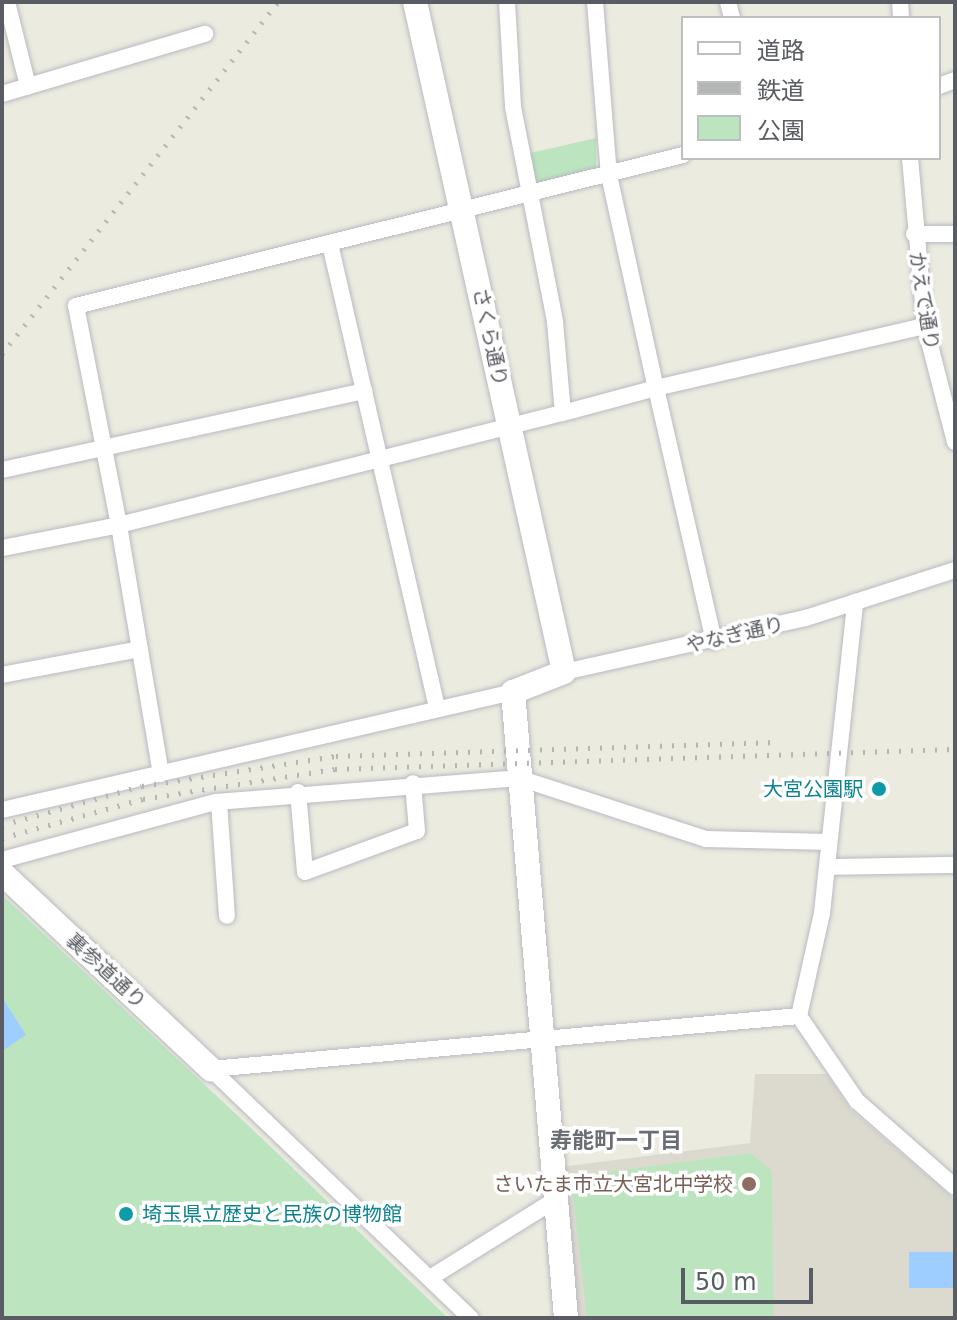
<!DOCTYPE html>
<html>
<head>
<meta charset="utf-8">
<style>
	body { margin:0 }
	#map { position:relative; width:957px; height:1320px; overflow:hidden; background:#ecebe0; font-family:"DejaVu Sans","Noto Sans JP",sans-serif }
	div>[style] { position:absolute }
	.education>* { inset:0; background:#dcdacf }
	.green>* { inset:0; background:#bce5bf }
	.water>* { inset:0; background:#9ecdff; transform-origin:0 0 }
	.roads { filter:drop-shadow(0 0 2px #b8bac0) drop-shadow(0 0 2px #b8bac0) }
	.street>* { height:16px; margin:-8px; padding:0 8px; transform-origin:8px; border-radius:8px; background:#fff }
	.secondary>* { height:24px; margin:-12px; padding:0 12px; transform-origin:12px; border-radius:12px; background:#fff }
	.rail>* { height:5px; margin-top:-2.5px; transform-origin:0; background:repeating-linear-gradient(90deg,#b4b5b5 0 2px,transparent 0 12px) }
	.dots>* { width:22px; height:22px; translate:-50% -50%; box-sizing:border-box; border:4px solid #fff; border-radius:50% }
	span { translate:-50% -50%; white-space:nowrap; text-align:center; line-height:1.15; -webkit-text-stroke:7px #fff; paint-order:stroke }
	.street-label { font-size:20px; color:#595c62 }
	.culture-label { font-size:20px; color:#0d838f }
	.right { translate:-100% -50%; text-align:right }
	.left { translate:0 -50%; text-align:left }
	.education-label { font-size:20px; color:#785e54 }
	.neighbourhood-label { font-size:22px; color:#6a6e74; font-weight:700 }
	.frame { position:absolute; inset:0; border:4px solid #595c62; pointer-events:none }
	.legend { position:absolute; left:681px; top:16px; width:260px; height:144px; box-sizing:border-box; background:#fff; border:2px solid #bdbec0; margin:0; padding:10px 14px; list-style:none; font-size:24px; color:#595c62 }
	.legend li { display:flex; align-items:center; gap:16px; height:40px }
	.legend b { width:40px; border:2px solid #bdbec0 }
	.scale { position:absolute; left:681px; top:1268px; width:132px; height:36px; box-sizing:border-box; border:4px solid #595c62; border-top:0; padding-left:10px; font-size:24px; line-height:28px; white-space:nowrap; color:#595c62; -webkit-text-stroke:6px #fff; paint-order:stroke }
</style>
</head>
<body>
<div id="map">
	<div class="education">
		<i style="clip-path:polygon(755px 1074px,827px 1074px,850px 1109px,955px 1200px,955px 1318px,578px 1318px,560px 1167px,750px 1143px)"></i>
	</div>
	<div class="green">
		<i style="clip-path:polygon(596px 138px,596px 173px,534px 183px,526px 154px)"></i>
		<i style="clip-path:polygon(2px 895px,269px 1145px,448px 1318px,2px 1318px)"></i>
		<i style="clip-path:polygon(751px 1153px,772px 1171px,774px 1318px,587px 1318px,571px 1177px)"></i>
	</div>
	<div class="water">
		<i style="clip-path:polygon(2px 997px,26px 1035px,2px 1051px)"></i>
		<i style="left:909px;top:1252px;width:46px;height:36px"></i>
	</div>
	<div class="roads">
		<div class="street">
			<i style="left:7px;top:2px;width:87px;rotate:76deg"></i>
			<i style="left:507px;top:2px;width:105px;rotate:86.7deg"></i>
			<i style="left:513px;top:107px;width:219px;rotate:78.9deg"></i>
			<i style="left:555px;top:322px;width:91px;rotate:85deg"></i>
			<i style="left:563px;top:413px;width:96px;rotate:-15deg"></i>
			<i style="left:656px;top:388px;width:260px;rotate:77.1deg"></i>
			<i style="left:595px;top:2px;width:174px;rotate:85.4deg"></i>
			<i style="left:609px;top:175px;width:218px;rotate:77.6deg"></i>
			<i style="left:656px;top:388px;width:276px;rotate:-13deg"></i>
			<i style="left:728px;top:2px;width:16px;rotate:76deg"></i>
			<i style="left:900px;top:2px;width:16px;rotate:86deg"></i>
			<i style="left:939px;top:86px;width:17px;rotate:-21deg"></i>
			<i style="left:2px;top:94px;width:212px;rotate:-16.5deg"></i>
			<i style="left:910px;top:158px;width:169px;rotate:84.9deg"></i>
			<i style="left:925px;top:326px;width:120px;rotate:75.5deg"></i>
			<i style="left:914px;top:234px;width:41px"></i>
			<i style="left:330px;top:244px;width:476px;rotate:77deg"></i>
			<i style="left:2px;top:470px;width:371px;rotate:-12.3deg"></i>
			<i style="left:2px;top:548px;width:119px;rotate:-11.1deg"></i>
			<i style="left:119px;top:525px;width:223px;rotate:-101.1deg"></i>
			<i style="left:76px;top:306px;width:625px;rotate:-13.97deg"></i>
			<i style="left:564px;top:672px;width:248px;rotate:-12.6deg"></i>
			<i style="left:806px;top:618px;width:157px;rotate:-17.9deg"></i>
			<i style="left:2px;top:675px;width:140px;rotate:-10.7deg"></i>
			<i style="left:161px;top:774px;width:253px;rotate:-99.6deg"></i>
			<i style="left:119px;top:525px;width:458px;rotate:-14.2deg"></i>
			<i style="left:298px;top:792px;width:80px;rotate:85deg"></i>
			<i style="left:305px;top:872px;width:119px;rotate:-20.1deg"></i>
			<i style="left:417px;top:831px;width:48px;rotate:-94.8deg"></i>
			<i style="left:219px;top:802px;width:114px;rotate:86deg"></i>
			<i style="left:2px;top:810px;width:524px;rotate:-13deg"></i>
			<i style="left:2px;top:860px;width:222px;rotate:-15.2deg"></i>
			<i style="left:216px;top:802px;width:304px;rotate:-4.5deg"></i>
			<i style="left:519px;top:778px;width:197px;rotate:18.1deg"></i>
			<i style="left:706px;top:839px;width:123px;rotate:1.4deg"></i>
			<i style="left:827px;top:867px;width:128px;rotate:-0.9deg"></i>
			<i style="left:799px;top:1016px;width:103px;rotate:55.7deg"></i>
			<i style="left:857px;top:1101px;width:130px;rotate:41.3deg"></i>
			<i style="left:211px;top:1069px;width:590px;rotate:-5.15deg"></i>
			<i style="left:799px;top:1016px;width:106px;rotate:-77.4deg"></i>
			<i style="left:822px;top:913px;width:313px;rotate:-83.9deg"></i>
			<i style="left:211px;top:1069px;width:360px;rotate:43.8deg"></i>
			<i style="left:430px;top:1278px;width:147px;rotate:-32deg"></i>
		</div>
		<div class="secondary">
			<i style="left:415px;top:2px;width:686px;rotate:77.46deg"></i>
			<i style="left:564px;top:672px;width:55px;rotate:158.6deg"></i>
			<i style="left:513px;top:692px;width:628px;rotate:85.16deg"></i>
			<i style="left:2px;top:873px;width:287px;rotate:43.2deg"></i>
		</div>
	</div>
	<div class="rail">
		<i style="left:2px;top:354px;width:447px;rotate:-51.9deg"></i>
		<i style="left:2px;top:825px;width:145px;rotate:-15.6deg"></i>
		<i style="left:142px;top:786px;width:196px;rotate:-8.8deg"></i>
		<i style="left:336px;top:756px;width:442px;rotate:-1.8deg"></i>
		<i style="left:2px;top:838px;width:146px;rotate:-15.5deg"></i>
		<i style="left:143px;top:799px;width:194px;rotate:-8.9deg"></i>
		<i style="left:335px;top:769px;width:620px;rotate:-1.85deg"></i>
	</div>
	<div class="dots">
		<i style="left:879px;top:789px;background:#0f9aa8"></i>
		<i style="left:749px;top:1184px;background:#8d6e63"></i>
		<i style="left:126px;top:1214px;background:#0f9aa8"></i>
	</div>
	<div class="street-label">
		<span style="left:924px;top:301px;rotate:81deg">かえで通り</span>
		<span style="left:490px;top:337px;rotate:78deg">さくら通り</span>
		<span style="left:735px;top:635px;rotate:-13deg">やなぎ通り</span>
		<span style="left:106px;top:971px;rotate:43deg">裏参道通り</span>
	</div>
	<div class="culture-label">
		<span class="right" style="left:863px;top:789px">大宮公園駅</span>
		<span class="left" style="left:142px;top:1214px">埼玉県立歴史と民族の博物館</span>
	</div>
	<div class="education-label">
		<span class="right" style="left:733px;top:1184px">さいたま市立大宮北中学校</span>
	</div>
	<div class="neighbourhood-label">
		<span style="left:616px;top:1141px">寿能町一丁目</span>
	</div>
	<div class="frame"></div>
	<ul class="legend">
	<li><b style="height:10px;background:#fff"></b>道路</li>
	<li><b style="height:10px;background:#b4b5b5"></b>鉄道</li>
	<li><b style="height:22px;background:#bce5bf"></b>公園</li>
	</ul>
	<div class="scale">50 m</div>
</div>
</body>
</html>
